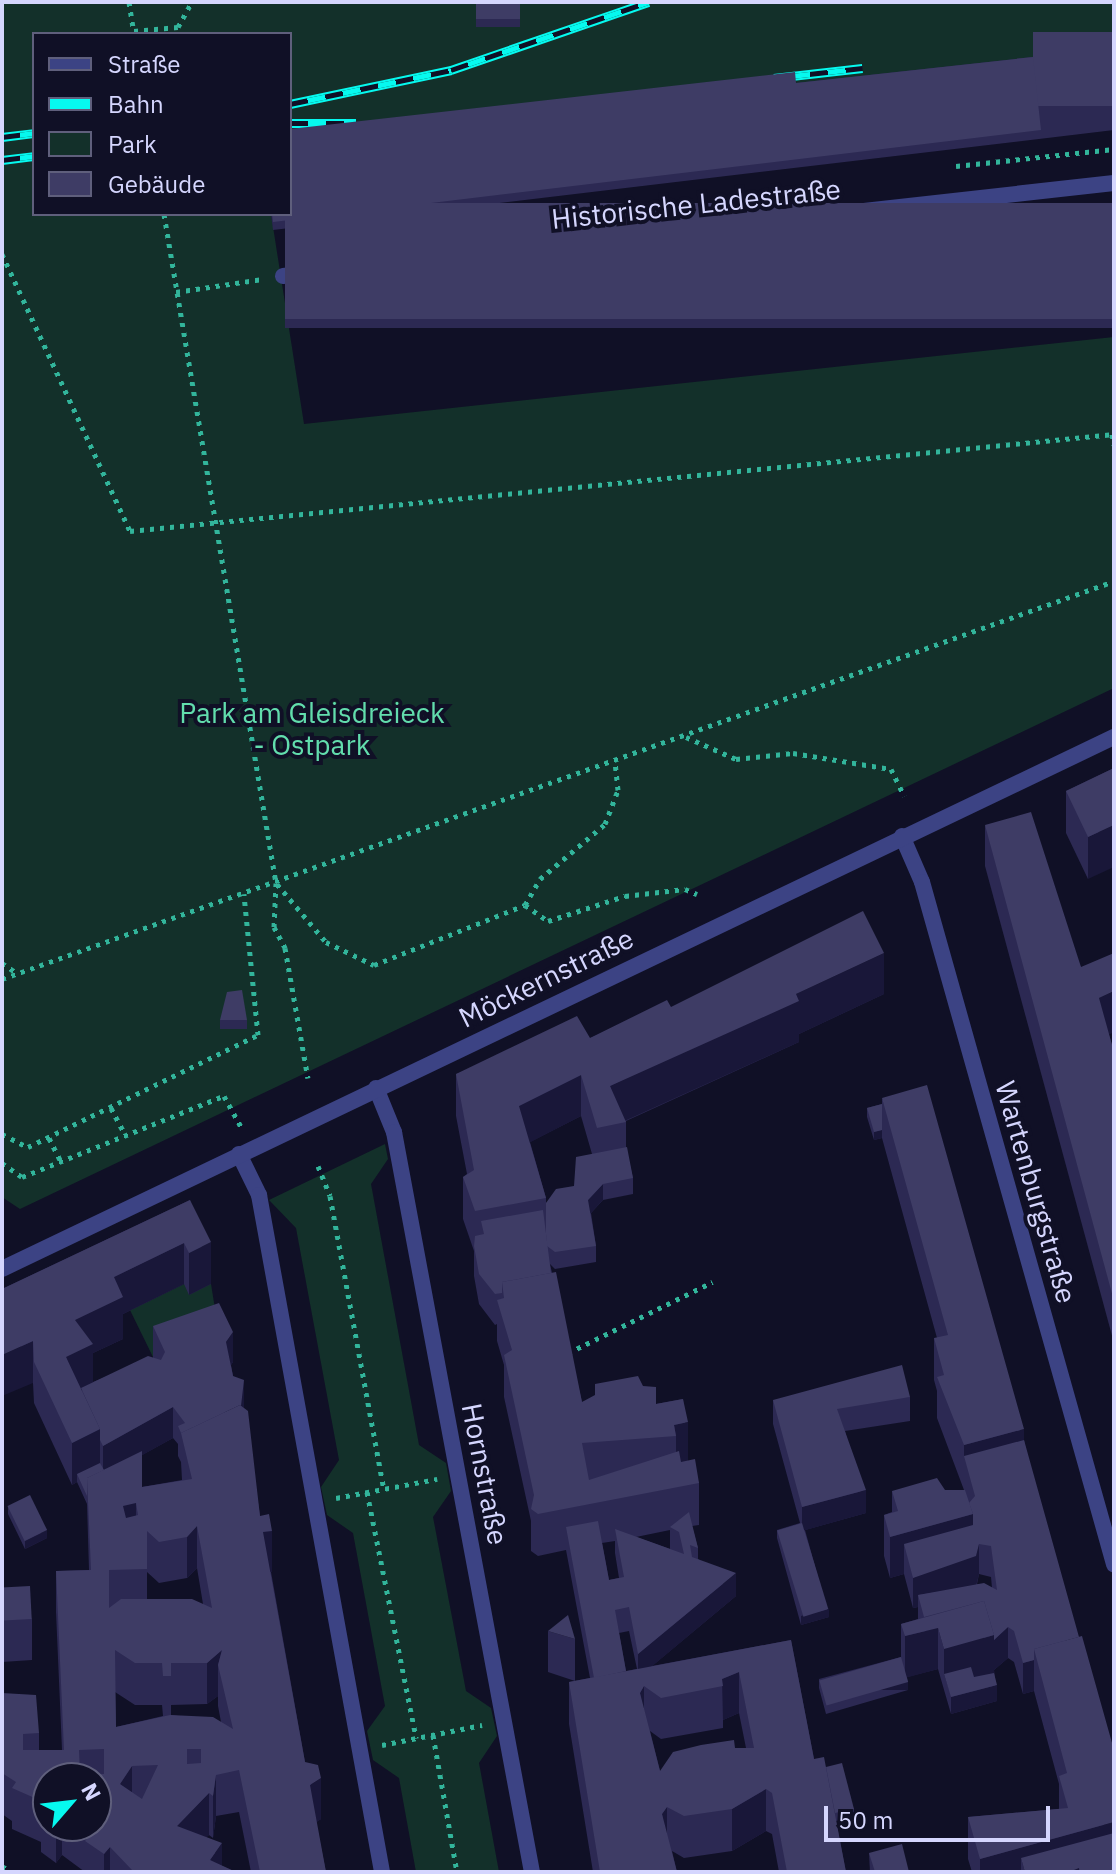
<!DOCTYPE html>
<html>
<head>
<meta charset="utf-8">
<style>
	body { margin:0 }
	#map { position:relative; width:1116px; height:1874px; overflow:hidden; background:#101026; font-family:"IBM Plex Sans",sans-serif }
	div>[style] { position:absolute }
	.green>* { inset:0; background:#13302a }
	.path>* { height:5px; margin-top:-2.5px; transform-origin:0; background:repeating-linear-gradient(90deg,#32b59b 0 4px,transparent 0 10px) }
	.minor>* { height:16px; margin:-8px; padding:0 8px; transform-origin:8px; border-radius:8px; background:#3c4384 }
	.tertiary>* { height:16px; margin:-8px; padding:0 8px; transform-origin:8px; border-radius:8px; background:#3c4384 }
	.rail>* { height:9px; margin-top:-4.5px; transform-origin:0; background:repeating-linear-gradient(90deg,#101026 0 18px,#06f9ef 0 36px); box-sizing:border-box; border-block:2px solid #06f9ef }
	.wall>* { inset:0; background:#2c2953; transform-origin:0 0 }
	.shaded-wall>* { inset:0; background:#191739; transform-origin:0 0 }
	.building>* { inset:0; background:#3e3c65; transform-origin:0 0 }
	span { translate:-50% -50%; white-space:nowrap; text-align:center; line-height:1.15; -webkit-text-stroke:8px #101026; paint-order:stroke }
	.street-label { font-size:28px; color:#d5d6fe }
	.park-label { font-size:28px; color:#62ddad }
	.frame { position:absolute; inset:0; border:4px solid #d5d6fe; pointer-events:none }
	.legend { position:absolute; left:32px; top:32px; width:260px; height:184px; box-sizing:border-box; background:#101026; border:2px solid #5f5f7c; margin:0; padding:10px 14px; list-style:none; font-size:24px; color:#d5d6fe }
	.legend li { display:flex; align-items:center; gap:16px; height:40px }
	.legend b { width:40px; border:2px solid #5f5f7c }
	.north { position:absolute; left:32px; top:1762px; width:80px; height:80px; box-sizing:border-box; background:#101026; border:2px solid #5f5f7c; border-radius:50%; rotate:62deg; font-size:22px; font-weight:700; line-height:32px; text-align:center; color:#d5d6fe }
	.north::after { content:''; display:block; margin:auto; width:28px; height:36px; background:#06f9ef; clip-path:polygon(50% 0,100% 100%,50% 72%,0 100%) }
	.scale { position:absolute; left:824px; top:1806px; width:226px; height:36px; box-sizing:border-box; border:4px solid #d5d6fe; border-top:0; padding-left:10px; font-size:24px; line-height:28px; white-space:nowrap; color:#d5d6fe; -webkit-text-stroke:6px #101026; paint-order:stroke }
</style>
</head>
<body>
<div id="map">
	<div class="green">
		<i style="clip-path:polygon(2px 2px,1114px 2px,1114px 56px,290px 137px,290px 34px,34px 34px,34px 214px,271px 214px,304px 424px,1114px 337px,1114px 688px,20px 1209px,2px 1197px)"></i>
		<i style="clip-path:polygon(385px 1144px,388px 1159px,371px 1184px,419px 1445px,446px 1463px,451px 1491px,433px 1517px,466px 1691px,491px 1708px,497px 1736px,479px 1763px,499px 1872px,416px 1872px,399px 1778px,373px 1760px,367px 1731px,385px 1706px,353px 1533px,327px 1515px,321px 1487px,339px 1460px,296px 1228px,269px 1200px)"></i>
		<i style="clip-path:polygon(184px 1284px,211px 1284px,219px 1334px,153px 1357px,130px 1310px)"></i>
	</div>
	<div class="path">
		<i style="left:129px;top:2px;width:31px;rotate:81deg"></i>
		<i style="left:134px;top:31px;width:44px;rotate:-5.2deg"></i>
		<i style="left:178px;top:27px;width:29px;rotate:-61deg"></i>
		<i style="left:956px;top:166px;width:159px;rotate:-6.1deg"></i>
		<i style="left:164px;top:214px;width:678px;rotate:80.5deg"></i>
		<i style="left:276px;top:883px;width:44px;rotate:92.6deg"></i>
		<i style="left:274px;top:927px;width:24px;rotate:62deg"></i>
		<i style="left:285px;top:948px;width:132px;rotate:80deg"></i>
		<i style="left:2px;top:254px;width:305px;rotate:65.2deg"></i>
		<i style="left:130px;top:531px;width:989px;rotate:-5.63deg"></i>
		<i style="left:176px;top:292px;width:88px;rotate:-8.5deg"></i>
		<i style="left:1112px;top:434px;width:11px;rotate:80deg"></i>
		<i style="left:686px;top:737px;width:55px;rotate:23.7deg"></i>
		<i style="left:736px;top:759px;width:57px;rotate:-6deg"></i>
		<i style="left:793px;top:753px;width:99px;rotate:9.3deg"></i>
		<i style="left:891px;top:769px;width:30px;rotate:64deg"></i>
		<i style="left:277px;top:884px;width:76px;rotate:49.8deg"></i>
		<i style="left:326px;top:942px;width:53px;rotate:25.6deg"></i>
		<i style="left:374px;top:965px;width:162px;rotate:-21.7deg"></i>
		<i style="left:525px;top:905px;width:30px;rotate:-60deg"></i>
		<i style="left:540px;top:879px;width:85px;rotate:-40.2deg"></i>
		<i style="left:605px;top:824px;width:36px;rotate:-69deg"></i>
		<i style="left:618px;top:790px;width:28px;rotate:-96deg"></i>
		<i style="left:525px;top:905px;width:28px;rotate:35deg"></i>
		<i style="left:548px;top:921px;width:81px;rotate:-18deg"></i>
		<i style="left:625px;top:896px;width:60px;rotate:-6.7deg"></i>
		<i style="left:685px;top:889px;width:13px;rotate:23deg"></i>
		<i style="left:2px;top:963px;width:18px;rotate:34deg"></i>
		<i style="left:2px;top:979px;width:1181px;rotate:-19.69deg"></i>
		<i style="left:111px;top:1108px;width:30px;rotate:62deg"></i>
		<i style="left:2px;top:1134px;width:29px;rotate:27deg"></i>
		<i style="left:28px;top:1147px;width:256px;rotate:-26deg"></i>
		<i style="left:258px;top:1035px;width:142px;rotate:-95.7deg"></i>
		<i style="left:49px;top:1138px;width:25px;rotate:63deg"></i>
		<i style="left:2px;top:1163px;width:24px;rotate:35deg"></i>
		<i style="left:22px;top:1177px;width:218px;rotate:-21.9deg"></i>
		<i style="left:224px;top:1096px;width:38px;rotate:61deg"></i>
		<i style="left:318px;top:1166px;width:32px;rotate:68deg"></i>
		<i style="left:330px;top:1196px;width:298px;rotate:79.6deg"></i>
		<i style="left:568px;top:1353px;width:161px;rotate:-26.2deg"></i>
		<i style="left:367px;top:1492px;width:251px;rotate:78.7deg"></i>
		<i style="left:336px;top:1498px;width:103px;rotate:-10.7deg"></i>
		<i style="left:433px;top:1735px;width:139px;rotate:80.1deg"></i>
		<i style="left:382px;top:1745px;width:102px;rotate:-11.3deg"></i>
		<i style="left:2px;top:1866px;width:11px;rotate:34deg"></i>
	</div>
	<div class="minor">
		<i style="left:283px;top:276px;width:836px;rotate:-6.39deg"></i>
		<i style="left:902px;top:836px;width:50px;rotate:66.5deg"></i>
		<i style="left:922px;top:882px;width:709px;rotate:74.28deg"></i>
		<i style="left:376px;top:1088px;width:48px;rotate:67.8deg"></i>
		<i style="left:394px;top:1132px;width:753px;rotate:79.44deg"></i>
		<i style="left:239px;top:1154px;width:46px;rotate:64deg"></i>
		<i style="left:259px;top:1195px;width:688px;rotate:79.7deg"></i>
	</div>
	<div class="tertiary">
		<i style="left:2px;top:1269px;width:1233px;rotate:-25.57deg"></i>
	</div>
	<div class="rail">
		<i style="left:774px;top:78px;width:89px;rotate:-6.5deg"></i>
		<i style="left:290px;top:104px;width:165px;rotate:-11.9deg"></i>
		<i style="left:451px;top:70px;width:209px;rotate:-19deg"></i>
		<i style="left:290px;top:123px;width:66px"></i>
		<i style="left:2px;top:137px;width:32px;rotate:-7deg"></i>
		<i style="left:2px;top:160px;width:32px;rotate:-7deg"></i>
	</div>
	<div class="wall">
		<i style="left:520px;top:3px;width:24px;height:44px;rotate:90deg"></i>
		<i style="clip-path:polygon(1114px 32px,1114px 130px,273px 230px,271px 214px,290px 214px,796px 83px,1033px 57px,1033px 41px)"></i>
		<i style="left:1114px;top:203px;width:125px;height:829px;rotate:90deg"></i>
		<i style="clip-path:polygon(1114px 768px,1088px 879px,1066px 833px,1066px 791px)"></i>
		<i style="clip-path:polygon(985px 825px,1081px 967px,1109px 1035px,1114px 1052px,1114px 1343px,985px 866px)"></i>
		<i style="clip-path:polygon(evenodd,884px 994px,799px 1034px,799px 1042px,626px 1121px,626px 1148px,633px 1178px,633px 1194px,603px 1200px,591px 1213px,596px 1246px,596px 1262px,555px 1269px,550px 1264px,582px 1402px,643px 1386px,656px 1404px,683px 1399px,688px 1461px,699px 1483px,699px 1525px,692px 1526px,698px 1548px,698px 1559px,736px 1596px,652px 1666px,791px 1640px,814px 1759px,826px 1767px,854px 1809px,854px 1817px,836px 1821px,846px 1872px,779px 1872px,772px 1834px,766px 1831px,732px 1851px,684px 1858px,672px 1851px,677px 1872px,593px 1872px,569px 1724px,569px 1682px,590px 1678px,566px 1550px,538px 1556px,531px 1551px,531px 1521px,504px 1397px,504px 1365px,497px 1341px,497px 1324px,495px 1325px,479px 1304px,474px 1276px,474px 1251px,463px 1219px,463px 1177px,467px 1174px,456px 1116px,456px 1074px,590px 1038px,671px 1007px,884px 994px,581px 1116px,592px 1154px,574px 1186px,546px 1203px,546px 1198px,530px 1142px,581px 1116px,884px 994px,670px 1530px,670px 1549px,636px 1537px,670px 1530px,884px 994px,615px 1541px,615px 1553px,619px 1578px,609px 1580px,602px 1543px,615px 1541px,884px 994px,629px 1631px,637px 1669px,626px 1671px,619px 1633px,629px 1631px,884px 994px,739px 1713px,746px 1748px,735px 1748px,660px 1771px,650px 1731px,661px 1739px,723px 1728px,723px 1720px,739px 1713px)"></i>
		<i style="left:220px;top:1020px;width:27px;height:9px"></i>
		<i style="clip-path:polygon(evenodd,882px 1098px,1024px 1440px,1114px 1872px,972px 1872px,968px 1859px,968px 1817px,1059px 1809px,1059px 1784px,1034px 1691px,1023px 1694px,1014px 1662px,1008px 1658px,994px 1670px,997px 1701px,951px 1714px,938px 1669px,907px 1677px,908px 1690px,826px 1714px,819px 1688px,819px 1679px,901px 1657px,901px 1624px,918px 1619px,918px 1607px,913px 1608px,904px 1574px,890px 1578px,884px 1556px,884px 1515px,892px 1512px,892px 1491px,964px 1490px,937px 1418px,937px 1391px,934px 1380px,934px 1338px,937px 1338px,882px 1138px,874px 1140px,867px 1117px,867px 1108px,882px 1104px,882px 1098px,979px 1574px,991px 1577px,992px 1588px,977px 1584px,979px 1574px)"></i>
		<i style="clip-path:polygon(evenodd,190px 1200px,211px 1284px,189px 1295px,184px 1284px,123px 1314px,123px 1339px,93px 1353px,93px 1382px,153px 1358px,153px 1326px,233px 1362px,231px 1365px,233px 1376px,244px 1408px,260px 1516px,272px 1572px,271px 1572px,305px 1762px,321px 1819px,316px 1822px,326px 1872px,251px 1872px,239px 1812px,216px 1816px,213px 1838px,209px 1835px,206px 1837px,222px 1866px,236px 1872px,85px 1872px,62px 1855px,56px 1863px,41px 1852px,41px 1842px,12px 1829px,12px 1821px,2px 1814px,2px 1693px,39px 1733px,39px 1750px,62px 1750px,56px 1612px,56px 1571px,89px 1570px,87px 1504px,77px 1482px,72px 1485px,34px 1403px,33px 1383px,2px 1289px,190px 1200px,173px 1438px,178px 1444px,178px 1456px,181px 1462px,182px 1480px,142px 1487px,142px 1455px,173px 1438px,190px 1200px,197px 1568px,203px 1604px,147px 1599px,147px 1572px,159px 1583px,187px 1578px,197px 1568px,190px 1200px,115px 1692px,135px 1705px,162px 1705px,163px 1716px,116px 1727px,115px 1692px,190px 1200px,218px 1696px,218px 1706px,221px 1722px,171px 1715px,171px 1705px,207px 1704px,218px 1696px,190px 1200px,48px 1778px,96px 1826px,48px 1826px,48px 1778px)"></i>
		<i style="clip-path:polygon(910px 1397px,910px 1421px,845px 1431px,866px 1513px,805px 1530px,829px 1617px,801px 1625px,777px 1538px,777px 1530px,800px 1523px,773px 1424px,773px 1400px)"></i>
		<i style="clip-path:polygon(8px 1506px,47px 1538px,25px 1549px,8px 1514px)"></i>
		<i style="clip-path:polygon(2px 1588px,32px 1619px,32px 1660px,2px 1662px)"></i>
		<i style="clip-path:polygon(548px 1631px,575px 1639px,575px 1681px,548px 1672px)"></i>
		<i style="clip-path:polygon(869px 1853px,909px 1872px,870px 1872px)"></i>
	</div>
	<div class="shaded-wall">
		<i style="clip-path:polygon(1114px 825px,1114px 867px,1088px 879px,1088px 837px)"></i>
		<i style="clip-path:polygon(884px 953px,884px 994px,799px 1034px,799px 1042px,620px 1123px,610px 1086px,796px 994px)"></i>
		<i style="clip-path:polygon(1114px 991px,1114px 1032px,1099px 1040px,1099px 998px)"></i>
		<i style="clip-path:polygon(581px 1075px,581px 1116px,519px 1148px,519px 1106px)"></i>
		<i style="clip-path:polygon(882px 1130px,882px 1138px,874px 1140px,874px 1132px)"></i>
		<i style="clip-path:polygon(603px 1184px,603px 1200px,588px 1216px,588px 1200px)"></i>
		<i style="clip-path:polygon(211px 1242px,211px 1284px,189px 1295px,189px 1253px)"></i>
		<i style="clip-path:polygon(184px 1243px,184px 1284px,123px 1314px,123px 1339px,93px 1353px,93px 1386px,78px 1393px,66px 1357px,75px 1320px,114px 1277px)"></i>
		<i style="clip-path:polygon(233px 1332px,233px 1362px,226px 1372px,226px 1342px)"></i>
		<i style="clip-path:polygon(33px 1341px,33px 1383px,2px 1396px,2px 1355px)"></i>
		<i style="clip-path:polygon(244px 1380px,244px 1411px,190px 1470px)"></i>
		<i style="clip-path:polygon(173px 1407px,173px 1438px,103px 1477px,103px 1446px)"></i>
		<i style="clip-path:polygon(688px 1422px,688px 1464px,676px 1466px,676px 1436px,674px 1425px)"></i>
		<i style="clip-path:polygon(100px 1429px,100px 1471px,77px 1474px,77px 1482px,72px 1485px,72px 1443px)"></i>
		<i style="clip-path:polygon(1024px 1429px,1024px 1470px,964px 1456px,964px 1487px,964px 1445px)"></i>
		<i style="clip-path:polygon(866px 1490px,866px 1513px,802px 1531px,802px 1507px)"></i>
		<i style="left:136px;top:1503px;width:41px;height:13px;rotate:90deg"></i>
		<i style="clip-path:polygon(973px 1514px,973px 1556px,904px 1544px,904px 1574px,890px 1578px,890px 1537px)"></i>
		<i style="clip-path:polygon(197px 1526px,197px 1568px,187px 1578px,187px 1537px)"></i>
		<i style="clip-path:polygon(47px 1530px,47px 1538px,25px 1549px,25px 1541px)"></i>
		<i style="left:272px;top:1531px;width:41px;height:9px;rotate:90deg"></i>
		<i style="clip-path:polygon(979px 1544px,979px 1574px,976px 1586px,918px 1595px,918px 1607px,913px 1608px,913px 1578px)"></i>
		<i style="clip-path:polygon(736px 1573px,736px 1596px,638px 1678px,638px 1654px)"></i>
		<i style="clip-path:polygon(829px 1609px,829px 1617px,801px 1625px,801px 1616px)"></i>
		<i style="clip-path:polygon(984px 1612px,984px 1638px,994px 1635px,994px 1640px,1008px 1627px,1008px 1658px,994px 1670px,994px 1677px,949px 1689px,944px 1674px,944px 1649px,938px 1628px,938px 1669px,905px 1678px,905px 1636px,926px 1631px,926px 1628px)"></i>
		<i style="clip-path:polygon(222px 1650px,218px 1665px,218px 1696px,207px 1704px,207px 1663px)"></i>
		<i style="clip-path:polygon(1034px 1660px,1034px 1691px,1023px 1694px,1023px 1663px)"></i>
		<i style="clip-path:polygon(739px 1672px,739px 1713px,723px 1720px,722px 1679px)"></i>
		<i style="left:908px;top:1682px;width:8px;height:85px;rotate:90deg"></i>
		<i style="clip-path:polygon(997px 1685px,997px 1701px,951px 1714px,951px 1697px)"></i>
		<i style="clip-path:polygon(644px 1686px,644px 1728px,640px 1693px)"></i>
		<i style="clip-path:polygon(132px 1766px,132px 1807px,120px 1784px)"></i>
		<i style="clip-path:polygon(216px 1775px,216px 1816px,213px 1838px,213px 1796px)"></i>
		<i style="clip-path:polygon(321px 1778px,321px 1819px,310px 1827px,310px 1785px)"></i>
		<i style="clip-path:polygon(766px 1789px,766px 1831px,732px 1851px,732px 1809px)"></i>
		<i style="clip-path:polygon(209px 1793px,209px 1835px,177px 1868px,177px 1826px)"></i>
		<i style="clip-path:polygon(667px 1807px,667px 1849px,662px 1814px)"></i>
		<i style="clip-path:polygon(1114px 1822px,1114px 1864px,1079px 1868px,1079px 1872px,1025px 1872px,1021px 1858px,1021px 1872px,980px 1872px,980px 1859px)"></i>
		<i style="clip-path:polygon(56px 1826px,62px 1826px,62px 1855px,56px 1863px)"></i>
		<i style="clip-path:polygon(222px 1843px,222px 1872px,210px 1860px)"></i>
		<i style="clip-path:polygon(110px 1847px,110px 1872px,104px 1872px,104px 1854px)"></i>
	</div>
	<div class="building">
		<i style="left:520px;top:3px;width:16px;height:44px;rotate:90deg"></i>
		<i style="left:1114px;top:32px;width:74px;height:81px;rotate:90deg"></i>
		<i style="clip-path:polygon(1033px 57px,1041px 130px,273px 222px,272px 214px,290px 214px,290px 129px,795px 72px,796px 83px)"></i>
		<i style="left:1114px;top:203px;width:116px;height:829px;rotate:90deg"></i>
		<i style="clip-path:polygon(1114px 768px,1114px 825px,1088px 837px,1066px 791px)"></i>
		<i style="clip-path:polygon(1031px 812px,1081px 967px,1114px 953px,1114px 991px,1099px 998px,1114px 1052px,1114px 1301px,985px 825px)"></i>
		<i style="clip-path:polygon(863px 911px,884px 953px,796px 994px,799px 1001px,610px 1086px,626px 1122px,597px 1128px,581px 1075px,519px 1106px,546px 1198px,475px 1211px,463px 1177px,474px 1170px,456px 1074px,577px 1016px,590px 1038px,667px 1000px,671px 1007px)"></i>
		<i style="clip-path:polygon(242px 990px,247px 1020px,220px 1020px,227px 992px)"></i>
		<i style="clip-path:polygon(927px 1085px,1024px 1429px,964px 1445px,937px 1377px,944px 1375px,934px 1338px,948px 1335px,882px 1098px)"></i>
		<i style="clip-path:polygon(882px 1104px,882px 1130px,874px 1132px,867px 1108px)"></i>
		<i style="clip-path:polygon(627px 1147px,633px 1178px,603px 1184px,588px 1200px,596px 1246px,555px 1252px,547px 1246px,546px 1234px,546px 1203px,556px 1189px,574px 1186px,576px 1157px)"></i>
		<i style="clip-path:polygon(190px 1200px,211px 1242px,189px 1253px,184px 1243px,114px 1277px,123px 1297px,75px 1320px,93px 1344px,66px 1357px,100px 1429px,72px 1443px,34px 1362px,33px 1341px,2px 1355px,2px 1289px)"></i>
		<i style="clip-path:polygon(543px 1210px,551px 1273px,502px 1282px,502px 1293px,495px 1294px,479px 1274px,474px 1246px,475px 1236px,484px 1234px,481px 1221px)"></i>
		<i style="clip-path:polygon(556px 1272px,582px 1402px,595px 1395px,595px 1384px,638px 1376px,643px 1386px,656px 1387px,656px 1404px,683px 1399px,688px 1422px,674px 1425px,676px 1436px,582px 1443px,589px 1480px,679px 1451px,681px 1462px,695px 1459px,699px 1483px,538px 1514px,531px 1509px,534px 1495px,504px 1355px,512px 1350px,497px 1300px,504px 1298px,502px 1282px)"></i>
		<i style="clip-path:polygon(219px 1303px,233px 1332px,226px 1342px,233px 1376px,244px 1380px,241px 1406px,240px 1405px,181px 1433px,178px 1426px,185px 1423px,173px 1407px,103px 1446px,100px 1440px,100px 1429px,81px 1388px,148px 1356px,161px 1360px,165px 1352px,153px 1326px)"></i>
		<i style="clip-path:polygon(902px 1365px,910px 1397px,837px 1409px,866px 1490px,802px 1507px,773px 1400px)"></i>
		<i style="clip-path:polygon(evenodd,240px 1405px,248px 1411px,260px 1516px,269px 1514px,272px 1531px,263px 1532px,305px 1762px,318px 1765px,321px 1778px,310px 1785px,326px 1872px,260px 1872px,239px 1770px,216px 1775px,213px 1796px,209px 1793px,177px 1826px,222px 1843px,210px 1860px,236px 1872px,142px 1872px,132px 1870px,110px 1847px,104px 1854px,85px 1841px,91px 1834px,79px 1826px,96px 1826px,96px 1778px,48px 1778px,48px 1815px,41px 1811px,46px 1803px,12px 1788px,16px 1782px,2px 1773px,2px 1693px,36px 1695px,39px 1733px,23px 1734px,23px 1750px,64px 1750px,56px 1571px,91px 1570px,87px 1478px,142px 1451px,142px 1487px,192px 1479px,181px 1433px,240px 1405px,136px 1503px,138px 1515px,126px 1518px,123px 1506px,136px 1503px,240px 1405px,197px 1526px,212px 1608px,192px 1599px,121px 1599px,109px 1608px,109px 1570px,147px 1569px,147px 1531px,159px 1542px,187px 1537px,197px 1526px,240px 1405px,115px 1650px,135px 1663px,162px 1663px,163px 1676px,171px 1676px,171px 1663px,207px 1663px,222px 1650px,218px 1665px,233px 1729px,213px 1717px,170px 1715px,116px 1727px,115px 1650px,240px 1405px,104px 1749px,104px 1774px,80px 1775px,79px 1750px,104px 1749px,240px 1405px,187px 1749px,201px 1749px,201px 1763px,187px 1764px,187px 1749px,240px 1405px,158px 1765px,142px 1799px,120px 1784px,132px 1766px,158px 1765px)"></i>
		<i style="clip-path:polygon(1024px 1440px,1079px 1637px,1034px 1649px,1034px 1660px,1023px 1663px,1014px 1631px,1008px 1627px,994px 1640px,994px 1635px,984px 1601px,924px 1617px,918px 1595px,984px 1583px,997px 1590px,991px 1546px,979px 1544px,976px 1556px,913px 1578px,904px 1544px,973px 1525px,973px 1514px,969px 1503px,975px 1496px,964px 1456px)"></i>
		<i style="clip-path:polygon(100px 1463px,104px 1470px,87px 1478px,87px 1496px,77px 1474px)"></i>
		<i style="clip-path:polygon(937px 1478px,945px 1490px,965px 1490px,973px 1514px,890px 1537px,884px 1515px,898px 1511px,892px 1491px)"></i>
		<i style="left:30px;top:1495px;width:39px;height:25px;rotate:64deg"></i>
		<i style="clip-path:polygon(689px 1512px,698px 1548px,690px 1545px,692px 1557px,736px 1573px,638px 1654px,629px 1607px,615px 1610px,626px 1671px,594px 1678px,566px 1527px,598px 1521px,609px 1580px,624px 1577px,615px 1529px,684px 1554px,679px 1532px,670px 1527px)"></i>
		<i style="left:802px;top:1523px;width:90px;height:26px;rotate:73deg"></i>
		<i style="left:30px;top:1586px;width:33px;height:28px;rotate:87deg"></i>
		<i style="clip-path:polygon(984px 1601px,994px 1635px,944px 1649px,938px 1628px,905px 1636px,901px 1624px)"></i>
		<i style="clip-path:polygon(568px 1615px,575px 1639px,548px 1631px)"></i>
		<i style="clip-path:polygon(1082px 1636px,1114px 1750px,1114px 1822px,980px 1859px,968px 1817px,1068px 1808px,1059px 1776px,1067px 1773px,1034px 1649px)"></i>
		<i style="clip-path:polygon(evenodd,791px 1640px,814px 1759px,824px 1757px,846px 1872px,787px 1872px,772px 1793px,766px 1789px,732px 1809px,684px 1816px,667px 1807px,662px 1814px,677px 1872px,600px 1872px,569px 1682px,791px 1640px,739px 1672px,754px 1748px,735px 1748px,734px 1740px,701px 1745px,673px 1752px,660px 1771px,640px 1693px,644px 1686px,661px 1698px,723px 1686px,722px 1679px,739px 1672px)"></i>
		<i style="left:901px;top:1657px;width:26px;height:85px;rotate:74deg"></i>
		<i style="clip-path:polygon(971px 1667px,974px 1677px,994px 1673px,997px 1685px,951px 1697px,944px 1674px)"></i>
		<i style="clip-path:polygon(842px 1763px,854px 1809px,835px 1813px,826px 1767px)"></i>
		<i style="clip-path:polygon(1114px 1833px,1114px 1872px,1080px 1872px,1079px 1868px,1069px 1872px,1025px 1872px,1021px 1858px)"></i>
		<i style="clip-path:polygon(902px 1844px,909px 1872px,875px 1872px,869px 1853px)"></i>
	</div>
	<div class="street-label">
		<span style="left:696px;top:204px;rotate:-6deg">Historische Ladestraße</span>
		<span style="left:546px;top:978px;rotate:-26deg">Möckernstraße</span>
		<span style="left:1036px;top:1192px;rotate:74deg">Wartenburgstraße</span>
		<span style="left:485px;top:1474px;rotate:79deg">Hornstraße</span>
	</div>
	<div class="park-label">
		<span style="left:312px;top:729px">Park am Gleisdreieck<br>- Ostpark</span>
	</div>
	<div class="frame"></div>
	<ul class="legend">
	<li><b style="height:10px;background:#3c4384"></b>Straße</li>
	<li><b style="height:10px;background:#06f9ef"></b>Bahn</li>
	<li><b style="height:22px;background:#13302a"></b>Park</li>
	<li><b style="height:22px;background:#3e3c65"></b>Gebäude</li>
	</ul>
	<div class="north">N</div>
	<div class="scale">50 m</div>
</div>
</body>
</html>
